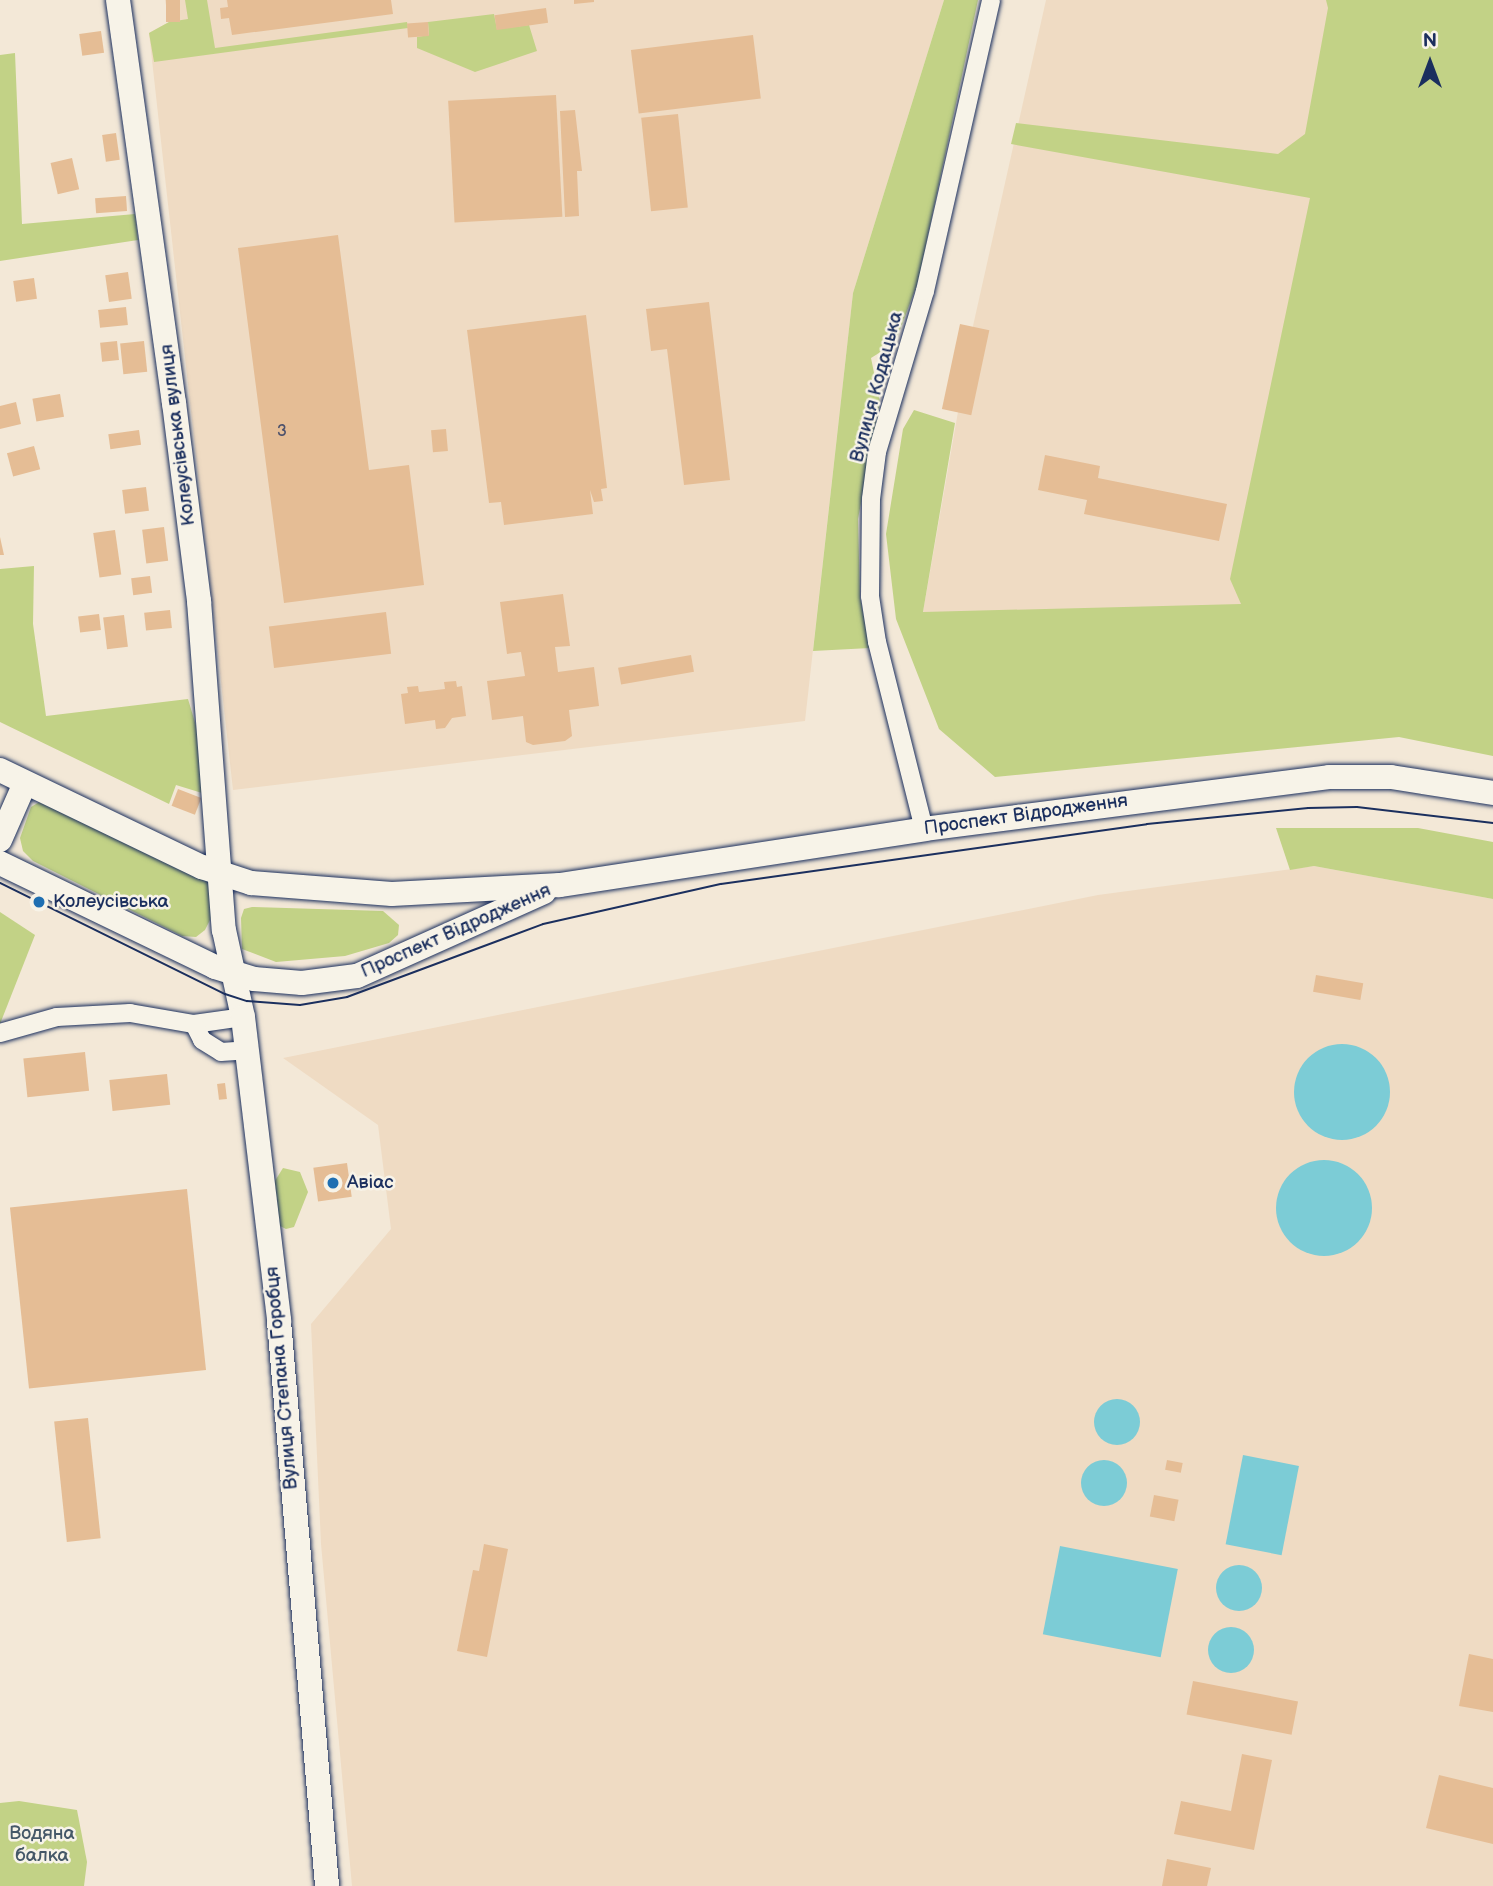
<!DOCTYPE html>
<html>
<head>
<meta charset="utf-8">
<style>
	body { margin:0 }
	#map { position:relative; width:1493px; height:1886px; overflow:hidden; background:#f3e8d7; font-family:"Balsamiq Sans",sans-serif }
	div>[style] { position:absolute }
	.built>* { inset:0; background:#efdbc3 }
	.green>* { inset:0; background:#c2d286 }
	.water>* { inset:0; background:#7cccd6; transform-origin:0 0 }
	.round { border-radius:50% }
	.building>* { inset:0; background:#e5bd95; transform-origin:0 0 }
	.roads { filter:drop-shadow(0 0 2px #1b2f5e) drop-shadow(0 0 2px #1b2f5e) }
	.street>* { height:18px; margin:-9px; padding:0 9px; transform-origin:9px; border-radius:9px; background:#f7f3e8 }
	.secondary>* { height:24px; margin:-12px; padding:0 12px; transform-origin:12px; border-radius:12px; background:#f7f3e8 }
	.tram>* { height:2px; margin:-1px; padding:0 1px; transform-origin:1px; border-radius:1px; background:#1b2f5e }
	.dots>* { width:19px; height:19px; translate:-50% -50%; box-sizing:border-box; border:4px solid #f7f3e8; border-radius:50% }
	span { translate:-50% -50%; white-space:nowrap; text-align:center; line-height:1.15; -webkit-text-stroke:5px #f7f3e8; paint-order:stroke }
	.number-label { font-size:16px; color:#4e526c }
	.number-label span { -webkit-text-stroke-width:0 }
	.street-label { font-size:19px; color:#1b2f5e }
	.poi-label { font-size:19px; color:#1b2f5e }
	.left { translate:0 -50%; text-align:left }
	.park-label { font-size:19px; color:#455868 }
	.north { position:absolute; left:1395px; top:28px; width:70px; height:70px; -webkit-text-stroke:5px #f7f3e8; paint-order:stroke; rotate:0deg; font-size:19px; font-weight:700; line-height:28px; text-align:center; color:#1b2f5e }
	.north::after { content:''; display:block; margin:auto; width:24px; height:32px; background:#1b2f5e; clip-path:polygon(50% 0,100% 100%,50% 72%,0 100%) }
</style>
</head>
<body>
<div id="map">
	<div class="built">
		<i style="clip-path:polygon(165px 0,944px 0,853px 293px,805px 721px,233px 790px,149px 33px,169px 22px)"></i>
		<i style="clip-path:polygon(1046px 0,1493px 0,1493px 654px,923px 612px,973px 326px)"></i>
		<i style="clip-path:polygon(1314px 866px,1493px 899px,1493px 1886px,352px 1886px,321px 1544px,311px 1324px,391px 1229px,378px 1125px,283px 1058px,1098px 895px)"></i>
	</div>
	<div class="green">
		<i style="clip-path:polygon(185px 0,207px 0,215px 48px,407px 22px,408px 28px,154px 62px,149px 33px,169px 22px,188px 19px)"></i>
		<i style="clip-path:polygon(944px 0,978px 0,918px 282px,895px 343px,871px 358px,880px 402px,858px 519px,860px 597px,870px 648px,813px 651px,853px 293px)"></i>
		<i style="clip-path:polygon(1326px 0,1493px 0,1493px 756px,1399px 737px,995px 777px,939px 729px,896px 619px,886px 534px,903px 429px,914px 410px,955px 423px,923px 612px,1241px 604px,1230px 579px,1310px 198px,1011px 144px,1016px 123px,1278px 154px,1305px 134px,1328px 8px)"></i>
		<i style="clip-path:polygon(494px 14px,497px 29px,529px 25px,537px 51px,475px 72px,417px 48px,417px 37px,429px 35px,428px 22px)"></i>
		<i style="clip-path:polygon(15px 53px,22px 224px,135px 214px,138px 240px,0 261px,0 55px)"></i>
		<i style="clip-path:polygon(34px 566px,33px 624px,46px 716px,188px 699px,205px 756px,202px 793px,176px 785px,169px 804px,0 722px,0 569px)"></i>
		<i style="clip-path:polygon(41px 801px,207px 879px,212px 886px,212px 916px,205px 930px,196px 937px,182px 936px,33px 861px,23px 851px,20px 838px,31px 807px)"></i>
		<i style="clip-path:polygon(1276px 828px,1418px 828px,1493px 842px,1493px 899px,1314px 866px,1290px 870px)"></i>
		<i style="clip-path:polygon(252px 907px,383px 911px,399px 925px,398px 935px,389px 943px,345px 956px,276px 962px,242px 949px,241px 918px,244px 909px)"></i>
		<i style="clip-path:polygon(0 912px,35px 935px,0 1024px)"></i>
		<i style="clip-path:polygon(283px 1168px,300px 1172px,308px 1192px,294px 1227px,286px 1229px,280px 1226px,273px 1184px)"></i>
		<i style="clip-path:polygon(19px 1801px,77px 1810px,87px 1862px,84px 1886px,0 1886px,0 1803px)"></i>
	</div>
	<div class="water">
		<i class="round" style="left:1294px;top:1044px;width:96px;height:96px"></i>
		<i class="round" style="left:1276px;top:1160px;width:96px;height:96px"></i>
		<i class="round" style="left:1094px;top:1399px;width:46px;height:46px"></i>
		<i style="left:1243px;top:1455px;width:57px;height:91px;rotate:11deg"></i>
		<i class="round" style="left:1081px;top:1460px;width:46px;height:46px"></i>
		<i style="left:1060px;top:1546px;width:120px;height:90px;rotate:11deg"></i>
		<i class="round" style="left:1216px;top:1565px;width:46px;height:46px"></i>
		<i class="round" style="left:1208px;top:1627px;width:46px;height:46px"></i>
	</div>
	<div class="building">
		<i style="left:166px;top:0;width:14px;height:22px"></i>
		<i style="clip-path:polygon(227px 0,391px 0,393px 14px,232px 35px,229px 18px,221px 19px,220px 8px,228px 7px)"></i>
		<i style="clip-path:polygon(574px 0,594px 0,594px 2px,574px 4px)"></i>
		<i style="left:546px;top:8px;width:15px;height:52px;rotate:82deg"></i>
		<i style="left:428px;top:22px;width:14px;height:21px;rotate:86deg"></i>
		<i style="left:101px;top:31px;width:22px;height:22px;rotate:82deg"></i>
		<i style="left:753px;top:35px;width:64px;height:123px;rotate:83deg"></i>
		<i style="left:556px;top:95px;width:122px;height:108px;rotate:87deg"></i>
		<i style="clip-path:polygon(575px 110px,582px 171px,577px 171px,579px 216px,565px 217px,560px 111px)"></i>
		<i style="left:678px;top:114px;width:94px;height:37px;rotate:84deg"></i>
		<i style="left:116px;top:133px;width:27px;height:14px;rotate:82deg"></i>
		<i style="left:72px;top:158px;width:32px;height:22px;rotate:77deg"></i>
		<i style="left:126px;top:196px;width:15px;height:31px;rotate:86deg"></i>
		<i style="clip-path:polygon(338px 235px,369px 470px,409px 465px,424px 585px,284px 603px,238px 248px)"></i>
		<i style="left:128px;top:272px;width:27px;height:23px;rotate:82deg"></i>
		<i style="left:34px;top:278px;width:21px;height:21px;rotate:82deg"></i>
		<i style="clip-path:polygon(709px 302px,730px 480px,684px 485px,667px 349px,651px 351px,646px 309px)"></i>
		<i style="left:126px;top:307px;width:18px;height:28px;rotate:84deg"></i>
		<i style="clip-path:polygon(586px 315px,607px 488px,601px 489px,603px 501px,594px 502px,590px 490px,593px 514px,504px 525px,501px 502px,489px 503px,467px 330px)"></i>
		<i style="left:960px;top:324px;width:30px;height:87px;rotate:12deg"></i>
		<i style="left:117px;top:341px;width:19px;height:17px;rotate:84deg"></i>
		<i style="left:144px;top:341px;width:31px;height:24px;rotate:84deg"></i>
		<i style="left:60px;top:394px;width:23px;height:28px;rotate:80deg"></i>
		<i style="clip-path:polygon(16px 402px,21px 424px,0 429px,0 406px)"></i>
		<i style="left:446px;top:429px;width:22px;height:15px;rotate:85deg"></i>
		<i style="left:139px;top:430px;width:15px;height:31px;rotate:82deg"></i>
		<i style="left:34px;top:446px;width:24px;height:28px;rotate:75deg"></i>
		<i style="clip-path:polygon(1045px 455px,1100px 466px,1098px 478px,1227px 504px,1219px 541px,1084px 514px,1087px 500px,1038px 490px)"></i>
		<i style="left:146px;top:487px;width:24px;height:24px;rotate:83deg"></i>
		<i style="left:164px;top:527px;width:34px;height:22px;rotate:83deg"></i>
		<i style="left:115px;top:530px;width:45px;height:22px;rotate:82deg"></i>
		<i style="clip-path:polygon(0 537px,4px 555px,0 555px)"></i>
		<i style="left:150px;top:576px;width:17px;height:19px;rotate:83deg"></i>
		<i style="clip-path:polygon(563px 594px,570px 646px,555px 647px,558px 672px,594px 667px,599px 706px,569px 710px,572px 736px,565px 741px,533px 745px,526px 742px,523px 716px,492px 720px,487px 681px,525px 676px,521px 652px,507px 654px,500px 602px)"></i>
		<i style="left:170px;top:610px;width:18px;height:26px;rotate:84deg"></i>
		<i style="left:386px;top:612px;width:42px;height:118px;rotate:83deg"></i>
		<i style="left:99px;top:614px;width:16px;height:21px;rotate:83deg"></i>
		<i style="left:124px;top:615px;width:32px;height:21px;rotate:83deg"></i>
		<i style="left:691px;top:655px;width:17px;height:74px;rotate:80deg"></i>
		<i style="clip-path:polygon(456px 681px,457px 687px,462px 686px,466px 716px,452px 718px,445px 728px,436px 729px,435px 720px,405px 724px,401px 694px,408px 693px,407px 687px,418px 686px,419px 692px,445px 689px,444px 682px)"></i>
		<i style="left:178px;top:789px;width:25px;height:18px;rotate:21deg"></i>
		<i style="left:1316px;top:975px;width:48px;height:17px;rotate:10deg"></i>
		<i style="left:85px;top:1052px;width:39px;height:62px;rotate:84deg"></i>
		<i style="left:167px;top:1074px;width:31px;height:58px;rotate:84deg"></i>
		<i style="left:225px;top:1083px;width:16px;height:8px;rotate:83deg"></i>
		<i style="left:347px;top:1163px;width:34px;height:34px;rotate:82deg"></i>
		<i style="left:187px;top:1189px;width:182px;height:178px;rotate:84deg"></i>
		<i style="left:88px;top:1418px;width:121px;height:34px;rotate:84deg"></i>
		<i style="left:1167px;top:1460px;width:16px;height:10px;rotate:11deg"></i>
		<i style="left:1154px;top:1495px;width:25px;height:22px;rotate:11deg"></i>
		<i style="clip-path:polygon(484px 1544px,508px 1549px,487px 1657px,457px 1651px,473px 1570px,479px 1571px)"></i>
		<i style="clip-path:polygon(1469px 1654px,1493px 1659px,1493px 1712px,1459px 1706px)"></i>
		<i style="left:1193px;top:1681px;width:107px;height:34px;rotate:11deg"></i>
		<i style="clip-path:polygon(1242px 1754px,1272px 1760px,1254px 1850px,1174px 1834px,1181px 1801px,1231px 1811px)"></i>
		<i style="clip-path:polygon(1439px 1775px,1493px 1788px,1493px 1844px,1426px 1828px)"></i>
		<i style="clip-path:polygon(1167px 1859px,1211px 1868px,1207px 1886px,1162px 1886px)"></i>
	</div>
	<div class="roads">
		<div class="street">
			<i style="left:924px;top:829px;width:193px;rotate:-104.1deg"></i>
			<i style="left:877px;top:642px;width:47px;rotate:-98.7deg"></i>
			<i style="left:870px;top:596px;width:97px;rotate:-89.4deg"></i>
			<i style="left:871px;top:499px;width:47px;rotate:-82.7deg"></i>
			<i style="left:877px;top:452px;width:168px;rotate:-73.4deg"></i>
			<i style="left:925px;top:291px;width:298px;rotate:-77.2deg"></i>
			<i style="left:194px;top:1024px;width:49px;rotate:-8.1deg"></i>
			<i style="left:0;top:1033px;width:59px;rotate:-15.7deg"></i>
			<i style="left:57px;top:1017px;width:73px;rotate:-3.1deg"></i>
			<i style="left:130px;top:1013px;width:65px;rotate:9.8deg"></i>
			<i style="left:194px;top:1024px;width:18px;rotate:63deg"></i>
			<i style="left:202px;top:1040px;width:22px;rotate:32deg"></i>
			<i style="left:221px;top:1052px;width:26px;rotate:-4deg"></i>
		</div>
		<div class="secondary">
			<i style="left:118px;top:0;width:407px;rotate:82.1deg"></i>
			<i style="left:174px;top:403px;width:200px;rotate:82.8deg"></i>
			<i style="left:199px;top:601px;width:330px;rotate:85.7deg"></i>
			<i style="left:224px;top:930px;width:89px;rotate:77.7deg"></i>
			<i style="left:243px;top:1017px;width:306px;rotate:83.2deg"></i>
			<i style="left:279px;top:1321px;width:567px;rotate:85.14deg"></i>
			<i style="left:0;top:770px;width:224px;rotate:25.7deg"></i>
			<i style="left:202px;top:867px;width:52px;rotate:18.1deg"></i>
			<i style="left:251px;top:883px;width:141px;rotate:4.5deg"></i>
			<i style="left:392px;top:894px;width:168px;rotate:-3.1deg"></i>
			<i style="left:560px;top:885px;width:368px;rotate:-8.7deg"></i>
			<i style="left:924px;top:829px;width:408px;rotate:-7.3deg"></i>
			<i style="left:1329px;top:777px;width:62px"></i>
			<i style="left:1391px;top:777px;width:103px;rotate:8.9deg"></i>
			<i style="left:0;top:840px;width:62px;rotate:-66.3deg"></i>
			<i style="left:0;top:863px;width:239px;rotate:25.8deg"></i>
			<i style="left:215px;top:967px;width:41px;rotate:17.1deg"></i>
			<i style="left:254px;top:979px;width:48px;rotate:4.8deg"></i>
			<i style="left:302px;top:983px;width:55px;rotate:-7.3deg"></i>
			<i style="left:357px;top:976px;width:205px;rotate:-24.2deg"></i>
		</div>
	</div>
	<div class="tram">
		<i style="left:0;top:883px;width:251px;rotate:26.3deg"></i>
		<i style="left:225px;top:994px;width:23px;rotate:18deg"></i>
		<i style="left:247px;top:1001px;width:53px;rotate:4.3deg"></i>
		<i style="left:300px;top:1005px;width:48px;rotate:-9.7deg"></i>
		<i style="left:347px;top:997px;width:209px;rotate:-20.4deg"></i>
		<i style="left:543px;top:924px;width:182px;rotate:-12.7deg"></i>
		<i style="left:721px;top:884px;width:430px;rotate:-8deg"></i>
		<i style="left:1147px;top:824px;width:162px;rotate:-5.7deg"></i>
		<i style="left:1308px;top:808px;width:49px;rotate:-1.2deg"></i>
		<i style="left:1357px;top:807px;width:137px;rotate:6.7deg"></i>
	</div>
	<div class="dots">
		<i style="left:39px;top:902px;background:#1f6fb2"></i>
		<i style="left:333px;top:1183px;background:#1f6fb2"></i>
	</div>
	<div class="number-label">
		<span style="left:282px;top:432px">3</span>
	</div>
	<div class="street-label">
		<span style="left:877px;top:387px;rotate:-75deg">Вулиця Кодацька</span>
		<span style="left:178px;top:435px;rotate:-97deg">Колеусівська вулиця</span>
		<span style="left:1026px;top:815px;rotate:-8deg">Проспект Відродження</span>
		<span style="left:456px;top:931px;rotate:-24deg">Проспект Відродження</span>
		<span style="left:282px;top:1378px;rotate:-95deg">Вулиця Степана Горобця</span>
	</div>
	<div class="poi-label">
		<span class="left" style="left:53px;top:902px">Колеусівська</span>
		<span class="left" style="left:347px;top:1183px">Авіас</span>
	</div>
	<div class="park-label">
		<span style="left:42px;top:1845px">Водяна<br>балка</span>
	</div>
	<div class="north">N</div>
</div>
</body>
</html>
